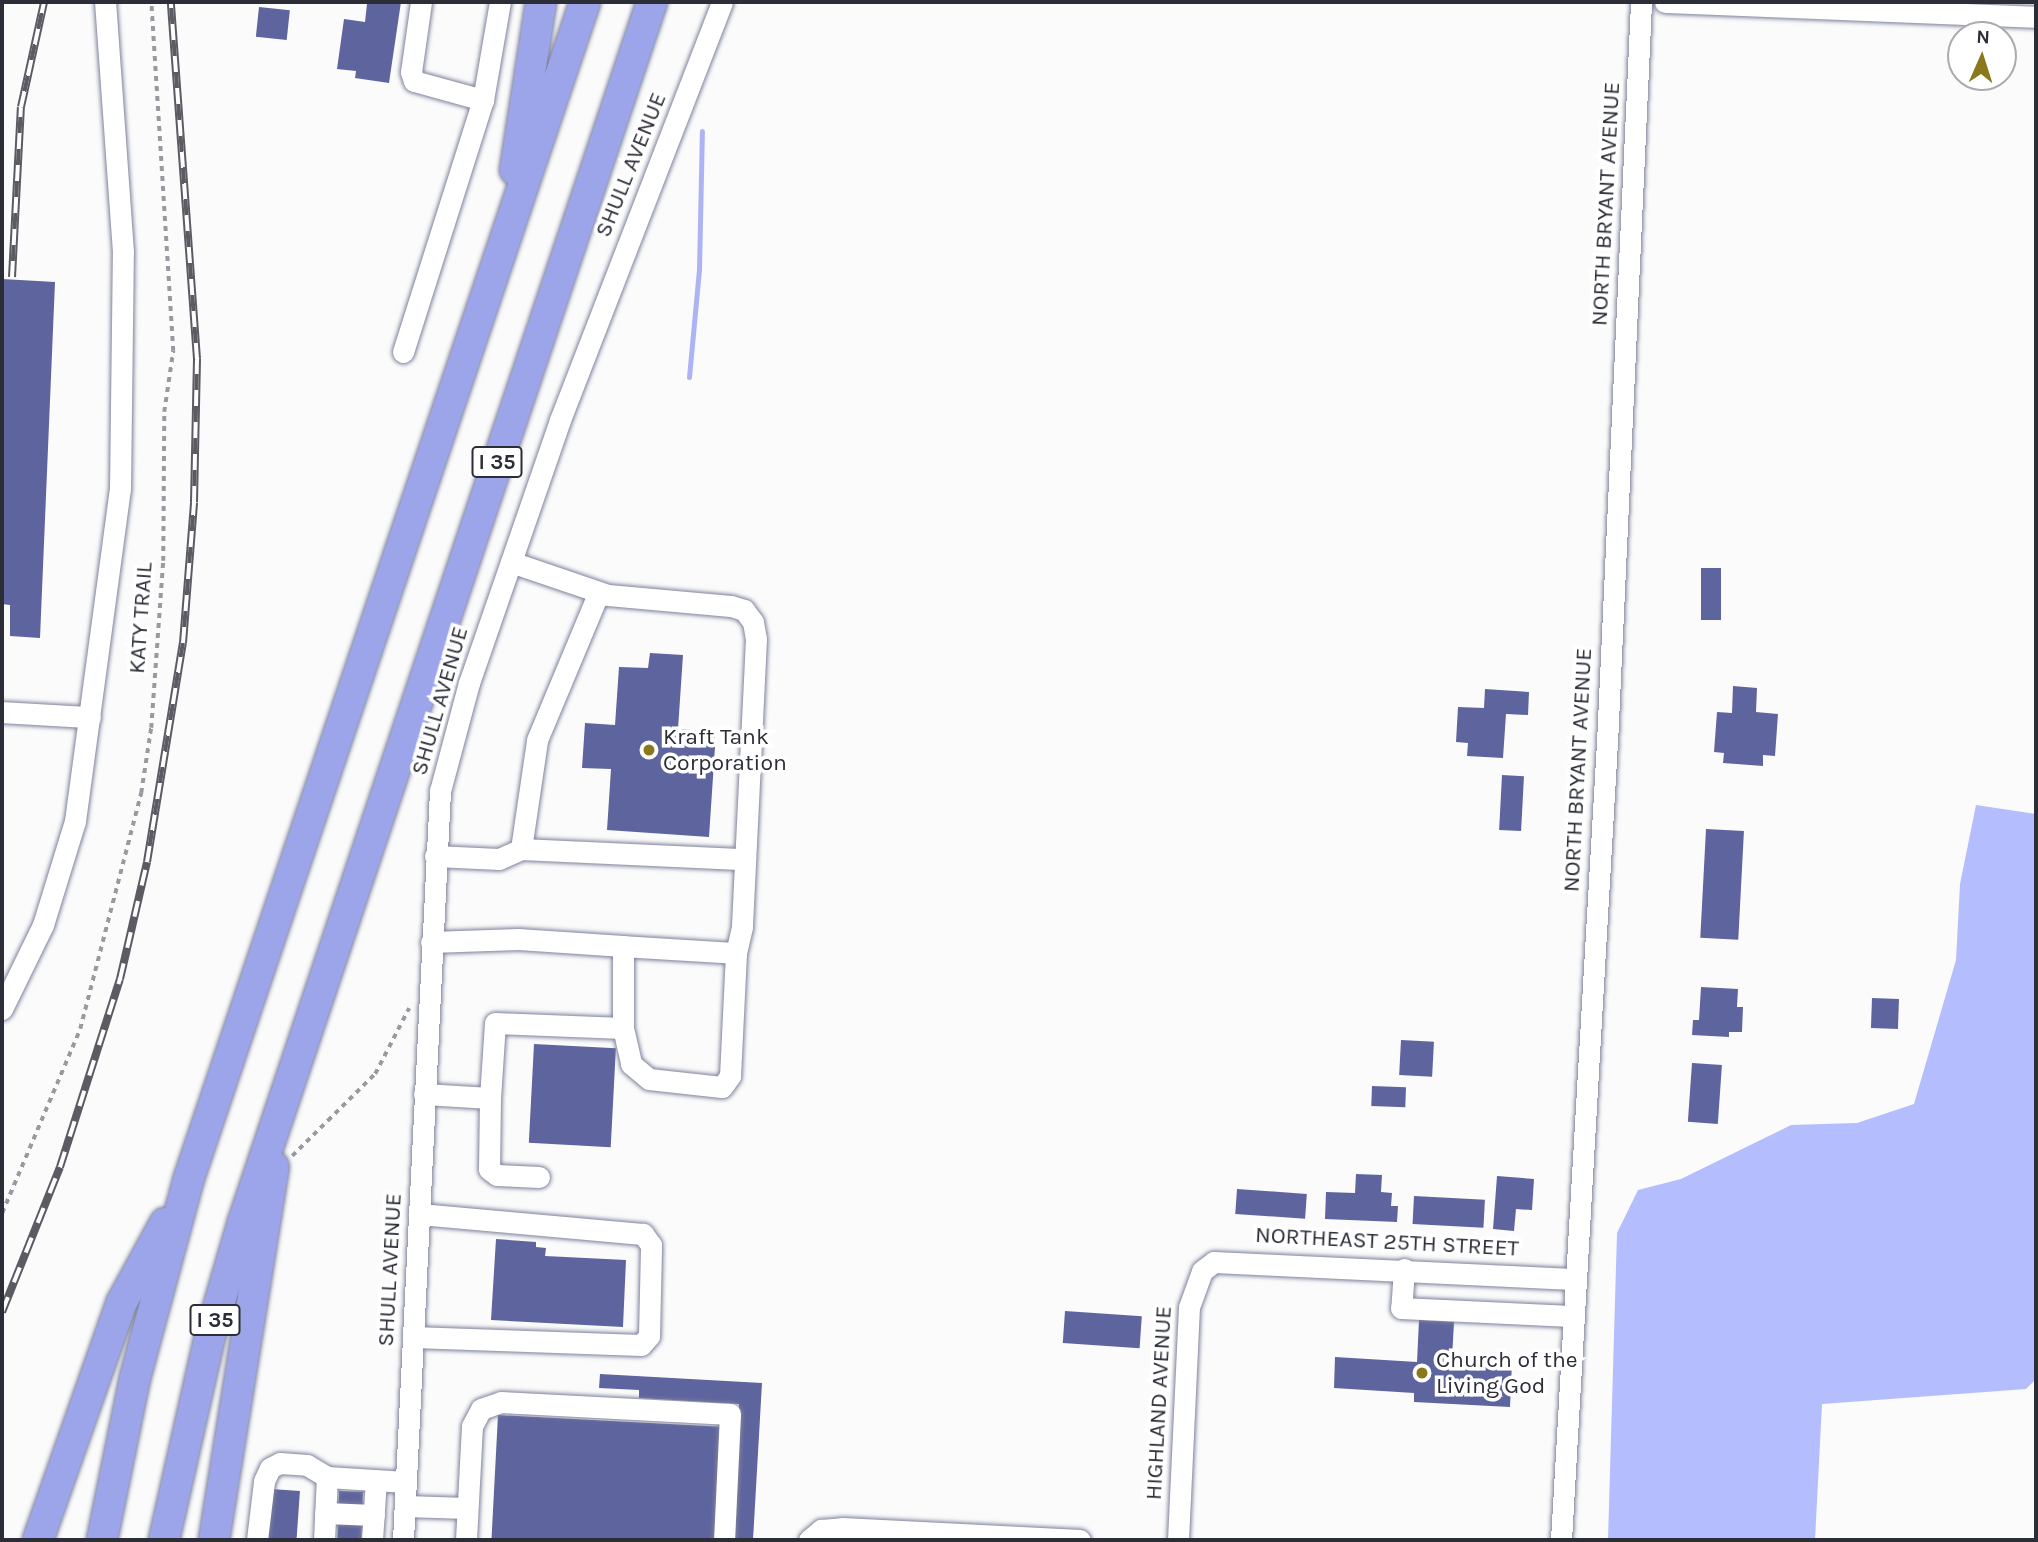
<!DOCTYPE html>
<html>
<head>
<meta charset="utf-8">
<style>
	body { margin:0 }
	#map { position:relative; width:2038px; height:1542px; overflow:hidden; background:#fbfbfb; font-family:Karla,sans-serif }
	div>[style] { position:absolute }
	.forest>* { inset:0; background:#b4bdfd }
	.stream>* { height:5px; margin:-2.5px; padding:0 2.5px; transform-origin:2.5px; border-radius:2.5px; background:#acb4f4 }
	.building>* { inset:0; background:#5e649e; transform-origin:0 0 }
	.path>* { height:3.5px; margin-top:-1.75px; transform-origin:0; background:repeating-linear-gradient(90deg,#999a9f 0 5px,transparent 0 10px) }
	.roads { filter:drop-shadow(0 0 2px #7e829c) drop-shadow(0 0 2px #7e829c) }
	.minor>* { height:21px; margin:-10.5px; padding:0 10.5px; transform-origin:10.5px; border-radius:10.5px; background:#fff }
	.highway>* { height:30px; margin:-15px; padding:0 15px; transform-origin:15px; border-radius:15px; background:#9ca5ea }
	.rail>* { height:8px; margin-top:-4px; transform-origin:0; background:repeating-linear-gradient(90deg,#fff 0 16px,#5a5b63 0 32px); box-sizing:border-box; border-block:2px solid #5a5b63 }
	.dots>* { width:19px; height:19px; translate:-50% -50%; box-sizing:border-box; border:4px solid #fff; border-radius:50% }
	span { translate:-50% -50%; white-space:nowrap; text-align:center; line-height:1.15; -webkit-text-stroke:7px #fff; paint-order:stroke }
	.shield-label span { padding:2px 5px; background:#fff; border:2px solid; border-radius:5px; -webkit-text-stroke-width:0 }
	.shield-label { font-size:21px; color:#2b2d37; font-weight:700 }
	.street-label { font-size:23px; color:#2b2d37 }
	.poi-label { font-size:23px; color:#2b2d37 }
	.left { translate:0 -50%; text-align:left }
	.frame { position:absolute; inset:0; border:4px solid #2b2d37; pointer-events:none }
	.north { position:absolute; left:1947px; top:21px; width:70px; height:70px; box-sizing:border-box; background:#fff; border:2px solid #aaabaf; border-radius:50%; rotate:3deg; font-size:19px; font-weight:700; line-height:28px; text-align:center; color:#2b2d37 }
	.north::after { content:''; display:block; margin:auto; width:24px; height:32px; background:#89781c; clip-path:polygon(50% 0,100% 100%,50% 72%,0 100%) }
</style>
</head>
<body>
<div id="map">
	<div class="forest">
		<i style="clip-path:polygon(1976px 805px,2036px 814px,2036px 1379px,2026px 1389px,1822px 1404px,1815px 1540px,1608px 1540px,1617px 1233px,1638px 1190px,1681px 1179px,1791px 1125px,1857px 1123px,1914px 1104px,1956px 960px,1960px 884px)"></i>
	</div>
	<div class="stream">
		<i style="left:689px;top:377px;width:107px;rotate:-84.7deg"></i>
		<i style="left:699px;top:270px;width:139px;rotate:-88.8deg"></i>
	</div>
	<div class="building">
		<i style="clip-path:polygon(362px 2px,401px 2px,389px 83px,355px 78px,356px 71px,337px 69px,344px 19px,365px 22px,367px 4px)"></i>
		<i style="left:259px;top:7px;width:31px;height:30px;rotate:6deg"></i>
		<i style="clip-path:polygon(2px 279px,55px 282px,40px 638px,10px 636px,10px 605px,2px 604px)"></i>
		<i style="left:1701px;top:568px;width:20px;height:52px"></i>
		<i style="clip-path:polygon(650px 653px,683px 655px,678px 729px,716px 732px,709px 837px,607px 830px,611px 769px,582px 768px,585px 723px,615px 725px,619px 667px,648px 668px)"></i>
		<i style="clip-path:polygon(1733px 686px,1757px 688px,1756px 712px,1778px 714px,1775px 756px,1763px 755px,1763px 766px,1723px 763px,1724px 753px,1714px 752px,1717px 712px,1732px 713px)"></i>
		<i style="clip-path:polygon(1485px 689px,1529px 692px,1528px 715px,1506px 714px,1503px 758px,1467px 756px,1468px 743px,1456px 742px,1458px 707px,1484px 708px)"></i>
		<i style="left:1502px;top:775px;width:22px;height:55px;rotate:3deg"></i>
		<i style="left:1706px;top:829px;width:38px;height:109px;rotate:3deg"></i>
		<i style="clip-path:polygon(1701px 987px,1738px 989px,1737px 1007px,1743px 1007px,1742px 1032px,1729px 1032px,1729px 1037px,1692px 1035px,1693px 1020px,1699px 1020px)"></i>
		<i style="left:1872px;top:998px;width:27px;height:30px;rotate:2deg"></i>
		<i style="left:1401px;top:1040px;width:33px;height:35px;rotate:3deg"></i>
		<i style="left:534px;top:1044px;width:82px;height:99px;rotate:3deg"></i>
		<i style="left:1692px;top:1063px;width:30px;height:59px;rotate:4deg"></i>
		<i style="left:1372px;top:1086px;width:34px;height:20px;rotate:2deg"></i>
		<i style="clip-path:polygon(1356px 1174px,1382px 1175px,1381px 1192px,1392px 1193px,1391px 1206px,1398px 1206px,1397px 1222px,1325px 1219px,1326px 1192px,1355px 1193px)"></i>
		<i style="clip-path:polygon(1497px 1176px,1534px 1179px,1532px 1210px,1516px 1209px,1514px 1231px,1493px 1229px)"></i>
		<i style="left:1237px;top:1189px;width:70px;height:25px;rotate:4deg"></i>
		<i style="left:1414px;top:1196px;width:71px;height:28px;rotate:3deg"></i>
		<i style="clip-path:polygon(496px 1239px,536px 1242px,536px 1247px,546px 1248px,545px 1256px,626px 1260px,623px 1327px,491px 1320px)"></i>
		<i style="left:1065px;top:1311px;width:77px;height:32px;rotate:4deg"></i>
		<i style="clip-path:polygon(1419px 1320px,1454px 1322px,1452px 1359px,1512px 1363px,1510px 1407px,1414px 1402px,1414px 1393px,1334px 1388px,1335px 1357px,1417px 1362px)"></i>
		<i style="clip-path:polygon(600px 1374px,762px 1383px,753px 1540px,732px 1540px,739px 1404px,639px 1398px,639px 1390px,599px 1388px)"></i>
		<i style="left:498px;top:1415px;width:224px;height:125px;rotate:3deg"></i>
		<i style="left:271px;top:1489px;width:29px;height:51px;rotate:4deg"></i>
		<i style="left:339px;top:1491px;width:24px;height:49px;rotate:2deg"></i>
	</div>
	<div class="path">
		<i style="left:292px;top:1156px;width:117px;rotate:-44.7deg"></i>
		<i style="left:375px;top:1074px;width:74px;rotate:-62.7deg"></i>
		<i style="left:2px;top:1213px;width:200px;rotate:-67deg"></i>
		<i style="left:80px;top:1029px;width:244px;rotate:-75.5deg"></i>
		<i style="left:141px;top:793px;width:66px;rotate:-81.3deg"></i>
		<i style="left:151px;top:728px;width:167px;rotate:-85.9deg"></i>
		<i style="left:163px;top:561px;width:149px;rotate:-89.6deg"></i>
		<i style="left:164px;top:412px;width:62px;rotate:-81.6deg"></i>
		<i style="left:173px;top:351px;width:350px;rotate:-93.6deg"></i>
	</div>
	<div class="roads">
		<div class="minor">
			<i style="left:421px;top:2px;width:71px;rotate:98.1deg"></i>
			<i style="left:411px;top:72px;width:9px;rotate:72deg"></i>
			<i style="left:414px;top:81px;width:72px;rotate:15.4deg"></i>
			<i style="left:1665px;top:2px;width:371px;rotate:2.3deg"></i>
			<i style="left:403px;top:352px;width:264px;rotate:-72.4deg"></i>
			<i style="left:483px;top:100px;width:99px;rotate:-80.2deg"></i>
			<i style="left:511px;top:562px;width:102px;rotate:18.8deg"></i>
			<i style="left:608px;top:595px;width:123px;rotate:5.1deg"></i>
			<i style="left:731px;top:606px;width:14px;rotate:17deg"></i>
			<i style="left:744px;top:610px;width:15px;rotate:53deg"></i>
			<i style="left:753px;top:622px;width:17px;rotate:80deg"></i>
			<i style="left:756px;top:639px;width:288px;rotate:92.8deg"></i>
			<i style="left:742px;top:927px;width:27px;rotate:103deg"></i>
			<i style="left:736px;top:953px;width:113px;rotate:-176.5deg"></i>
			<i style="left:2px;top:712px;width:88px;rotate:3.3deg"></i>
			<i style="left:521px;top:849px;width:110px;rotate:-81.6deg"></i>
			<i style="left:537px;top:740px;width:160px;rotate:-67.3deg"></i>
			<i style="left:435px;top:856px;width:64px;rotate:2.7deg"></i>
			<i style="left:499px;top:859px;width:24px;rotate:-24deg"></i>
			<i style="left:521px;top:849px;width:224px;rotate:2.6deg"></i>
			<i style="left:2px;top:1009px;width:93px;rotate:-64deg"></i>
			<i style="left:43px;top:925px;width:109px;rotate:-72.9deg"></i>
			<i style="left:75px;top:821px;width:335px;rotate:-82.3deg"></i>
			<i style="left:120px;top:489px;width:237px;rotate:-89.3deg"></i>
			<i style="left:123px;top:252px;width:251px;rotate:-94.1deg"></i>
			<i style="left:623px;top:1028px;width:37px;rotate:77deg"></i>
			<i style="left:631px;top:1064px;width:23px;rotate:40deg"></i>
			<i style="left:649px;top:1079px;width:73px;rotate:6.3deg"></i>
			<i style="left:722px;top:1087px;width:14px;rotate:-54deg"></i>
			<i style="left:730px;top:1076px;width:123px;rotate:-87.2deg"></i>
			<i style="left:424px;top:1094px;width:66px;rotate:3.5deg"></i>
			<i style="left:490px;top:1098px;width:75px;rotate:-86.2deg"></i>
			<i style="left:495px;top:1023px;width:128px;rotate:2.2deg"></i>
			<i style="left:623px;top:1028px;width:82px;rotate:-90deg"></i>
			<i style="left:623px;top:946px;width:105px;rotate:-176.2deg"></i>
			<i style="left:518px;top:939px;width:87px;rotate:178deg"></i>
			<i style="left:490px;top:1098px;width:71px;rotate:90.8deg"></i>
			<i style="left:489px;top:1169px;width:10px;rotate:37deg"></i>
			<i style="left:497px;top:1175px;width:42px;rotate:2.7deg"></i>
			<i style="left:1404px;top:1269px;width:39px;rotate:94deg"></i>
			<i style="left:1401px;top:1308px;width:170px;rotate:2.7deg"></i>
			<i style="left:413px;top:1337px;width:228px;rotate:2deg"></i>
			<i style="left:641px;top:1345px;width:12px;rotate:-48deg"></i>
			<i style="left:649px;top:1336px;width:91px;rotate:-88.7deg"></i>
			<i style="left:651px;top:1245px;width:14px;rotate:-126deg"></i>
			<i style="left:643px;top:1234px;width:225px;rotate:-174.9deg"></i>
			<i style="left:405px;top:1506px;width:62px;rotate:1.8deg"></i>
			<i style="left:325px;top:1513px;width:49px;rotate:2.3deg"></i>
			<i style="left:257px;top:1540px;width:59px;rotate:-83.2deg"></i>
			<i style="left:264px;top:1481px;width:14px;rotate:-65deg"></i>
			<i style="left:270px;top:1468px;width:11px;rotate:-27deg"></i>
			<i style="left:280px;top:1463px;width:27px;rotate:4deg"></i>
			<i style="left:307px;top:1465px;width:23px;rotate:31deg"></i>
			<i style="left:324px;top:1540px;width:63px;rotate:-87.3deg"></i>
			<i style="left:327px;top:1477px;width:79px;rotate:3.6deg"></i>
			<i style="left:372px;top:1540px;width:60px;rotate:-86.2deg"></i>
			<i style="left:403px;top:1540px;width:750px;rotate:-87.17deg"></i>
			<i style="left:440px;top:791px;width:112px;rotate:-75deg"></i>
			<i style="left:469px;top:683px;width:278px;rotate:-70.9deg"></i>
			<i style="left:560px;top:420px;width:448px;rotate:-68.8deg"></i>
			<i style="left:466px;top:1540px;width:114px;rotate:-87deg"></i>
			<i style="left:472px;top:1426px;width:19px;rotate:-62deg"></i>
			<i style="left:481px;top:1409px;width:21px;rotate:-19deg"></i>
			<i style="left:501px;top:1402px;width:229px;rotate:3deg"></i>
			<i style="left:730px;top:1414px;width:126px;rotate:92.7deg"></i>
			<i style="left:809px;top:1540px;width:16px;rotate:-40deg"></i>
			<i style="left:821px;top:1530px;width:21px;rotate:-5deg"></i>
			<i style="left:842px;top:1528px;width:238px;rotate:2.9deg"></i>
			<i style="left:1178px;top:1540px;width:233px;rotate:-87.3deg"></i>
			<i style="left:1189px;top:1307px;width:38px;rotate:-70deg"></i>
			<i style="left:1202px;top:1271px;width:15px;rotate:-37deg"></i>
			<i style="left:1214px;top:1262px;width:359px;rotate:2.7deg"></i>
			<i style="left:1561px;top:1540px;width:798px;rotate:-86.7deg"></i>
			<i style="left:1607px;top:743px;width:742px;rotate:-87.37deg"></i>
		</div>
		<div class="highway">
			<i style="left:515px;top:170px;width:170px;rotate:-81.2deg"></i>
			<i style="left:38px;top:1540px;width:252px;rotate:-70.6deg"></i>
			<i style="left:122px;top:1302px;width:90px;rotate:-61.4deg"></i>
			<i style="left:102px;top:1540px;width:165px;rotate:-78.5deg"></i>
			<i style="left:135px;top:1378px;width:207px;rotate:-74.9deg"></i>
			<i style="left:189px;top:1178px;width:1241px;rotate:-71.39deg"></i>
			<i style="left:164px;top:1540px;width:213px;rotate:-77.3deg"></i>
			<i style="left:211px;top:1332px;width:115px;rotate:-73.8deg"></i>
			<i style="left:243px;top:1222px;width:1287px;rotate:-71.47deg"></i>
			<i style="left:214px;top:1540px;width:378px;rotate:-80.9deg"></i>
		</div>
	</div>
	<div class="rail">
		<i style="left:12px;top:277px;width:170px;rotate:-87deg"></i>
		<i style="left:21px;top:107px;width:107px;rotate:-77.6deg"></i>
		<i style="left:2px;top:1312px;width:156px;rotate:-68.2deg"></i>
		<i style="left:60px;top:1167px;width:197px;rotate:-72.3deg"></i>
		<i style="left:120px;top:979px;width:120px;rotate:-77deg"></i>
		<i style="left:147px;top:862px;width:222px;rotate:-80.7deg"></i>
		<i style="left:183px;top:643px;width:141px;rotate:-85.5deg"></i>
		<i style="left:194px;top:502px;width:143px;rotate:-88.8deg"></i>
		<i style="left:197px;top:359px;width:358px;rotate:-94.2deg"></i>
	</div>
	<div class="dots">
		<i style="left:649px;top:750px;background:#89781c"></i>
		<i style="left:1422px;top:1373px;background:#89781c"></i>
	</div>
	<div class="shield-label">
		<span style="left:497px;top:462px">I 35</span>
		<span style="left:215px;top:1320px">I 35</span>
	</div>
	<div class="street-label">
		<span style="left:631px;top:165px;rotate:-68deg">SHULL AVENUE</span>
		<span style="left:1606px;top:204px;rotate:-87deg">NORTH BRYANT AVENUE</span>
		<span style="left:141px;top:618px;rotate:-86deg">KATY TRAIL</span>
		<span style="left:440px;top:701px;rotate:-74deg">SHULL AVENUE</span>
		<span style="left:1578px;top:770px;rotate:-87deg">NORTH BRYANT AVENUE</span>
		<span style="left:1387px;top:1242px;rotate:3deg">NORTHEAST 25TH STREET</span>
		<span style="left:390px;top:1270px;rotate:-87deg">SHULL AVENUE</span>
		<span style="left:1159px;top:1403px;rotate:-87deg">HIGHLAND AVENUE</span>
	</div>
	<div class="poi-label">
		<span class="left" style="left:663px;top:750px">Kraft Tank<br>Corporation</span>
		<span class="left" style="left:1436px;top:1373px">Church of the<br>Living God</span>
	</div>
	<div class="frame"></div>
	<div class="north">N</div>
</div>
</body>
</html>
